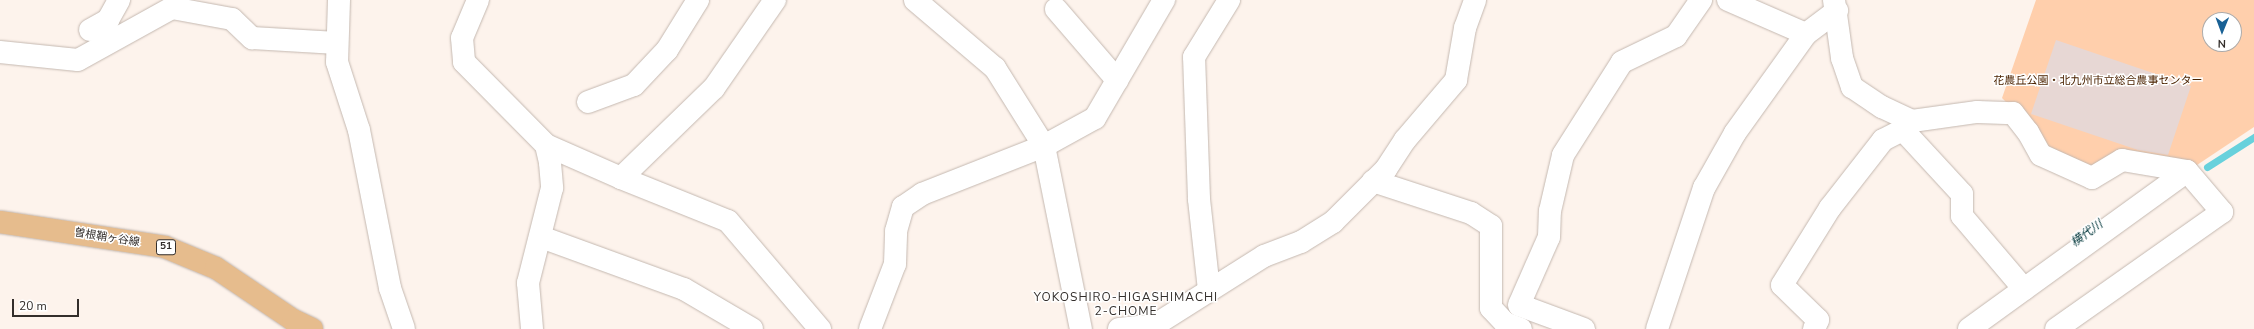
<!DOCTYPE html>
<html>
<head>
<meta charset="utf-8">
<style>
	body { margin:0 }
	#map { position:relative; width:2254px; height:329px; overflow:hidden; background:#fdf3ec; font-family:"Nunito Sans","Noto Sans JP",sans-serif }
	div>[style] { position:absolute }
	.green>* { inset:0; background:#ffcfac }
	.stream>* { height:7px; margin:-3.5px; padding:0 3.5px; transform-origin:3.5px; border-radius:3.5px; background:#68d1dc }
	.building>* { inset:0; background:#e7d7d4 }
	.roads { filter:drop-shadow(0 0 1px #c4b8b0) drop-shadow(0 0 1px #c4b8b0) }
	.street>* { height:22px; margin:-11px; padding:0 11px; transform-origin:11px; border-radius:11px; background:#fff }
	.secondary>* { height:22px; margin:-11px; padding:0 11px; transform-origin:11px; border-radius:11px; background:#fff }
	.primary>* { height:22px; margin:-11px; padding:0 11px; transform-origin:11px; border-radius:11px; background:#e6bc8d }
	span { translate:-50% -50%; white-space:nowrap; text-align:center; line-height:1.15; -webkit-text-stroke:3px #fff; paint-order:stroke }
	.shield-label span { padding:1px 3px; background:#fff; border:1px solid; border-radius:3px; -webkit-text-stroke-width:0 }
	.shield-label { font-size:10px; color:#332e2b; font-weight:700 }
	.park-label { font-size:11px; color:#4b2300 }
	.street-label { font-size:11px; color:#332e2b }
	.water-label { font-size:12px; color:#02373b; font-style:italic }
	.neighbourhood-label { font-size:12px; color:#332e2b; letter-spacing:1px }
	.north { position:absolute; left:2202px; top:12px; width:40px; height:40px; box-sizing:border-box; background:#fff; border:1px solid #adabaa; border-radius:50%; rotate:181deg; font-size:11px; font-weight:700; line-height:16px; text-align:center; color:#332e2b }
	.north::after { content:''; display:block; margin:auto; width:14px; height:18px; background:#196195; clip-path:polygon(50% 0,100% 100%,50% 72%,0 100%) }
	.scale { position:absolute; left:12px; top:299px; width:67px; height:18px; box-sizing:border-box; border:2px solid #332e2b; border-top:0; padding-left:5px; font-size:12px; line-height:14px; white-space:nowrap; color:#332e2b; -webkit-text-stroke:3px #fff; paint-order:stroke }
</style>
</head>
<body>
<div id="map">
	<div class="green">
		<i style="clip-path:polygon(evenodd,2036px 0,2254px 0,2254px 127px,2194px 167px,2095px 170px,2046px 151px,2035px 131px,2002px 98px,2036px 0,2210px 20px,2234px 20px,2234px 44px,2210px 44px,2210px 20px)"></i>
	</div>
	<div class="stream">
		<i style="left:2207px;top:167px;width:56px;rotate:-32.6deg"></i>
	</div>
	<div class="building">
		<i style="clip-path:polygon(2056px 40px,2191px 86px,2168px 155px,2138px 150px,2031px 114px)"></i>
	</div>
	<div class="roads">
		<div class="street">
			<i style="left:339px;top:0;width:62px;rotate:91.8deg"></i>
			<i style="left:337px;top:62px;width:71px;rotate:72.1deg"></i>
			<i style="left:359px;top:130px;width:161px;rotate:78.9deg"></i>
			<i style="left:390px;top:288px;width:43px;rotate:71.1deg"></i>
			<i style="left:915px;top:0;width:105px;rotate:40.4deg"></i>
			<i style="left:995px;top:68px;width:92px;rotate:57.9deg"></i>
			<i style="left:1044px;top:146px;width:187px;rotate:78.6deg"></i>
			<i style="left:1728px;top:0;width:85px;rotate:23.6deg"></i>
			<i style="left:1834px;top:0;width:59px;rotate:82.1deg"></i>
			<i style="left:1842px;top:58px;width:31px;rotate:71deg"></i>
			<i style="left:1852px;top:87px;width:36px;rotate:34deg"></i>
			<i style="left:1882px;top:107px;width:33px;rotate:25deg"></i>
			<i style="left:1912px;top:121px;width:66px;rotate:-7.9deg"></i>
			<i style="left:1977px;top:112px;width:36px;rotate:2deg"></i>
			<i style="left:2013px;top:113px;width:24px;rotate:52deg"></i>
			<i style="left:2028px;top:132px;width:26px;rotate:61deg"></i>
			<i style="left:2041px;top:155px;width:56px;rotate:24.3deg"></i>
			<i style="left:2092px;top:178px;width:35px;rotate:-31deg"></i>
			<i style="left:2122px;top:160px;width:66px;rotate:9.6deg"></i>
			<i style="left:1056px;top:9px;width:94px;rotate:49.3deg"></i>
			<i style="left:90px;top:30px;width:21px;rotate:-29deg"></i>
			<i style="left:108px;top:20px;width:23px;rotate:-61deg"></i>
			<i style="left:0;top:52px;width:78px;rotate:5.9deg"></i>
			<i style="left:78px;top:60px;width:107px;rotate:-29deg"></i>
			<i style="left:172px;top:8px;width:61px;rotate:10.4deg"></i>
			<i style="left:232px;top:19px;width:28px;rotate:44deg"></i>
			<i style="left:252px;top:38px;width:85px;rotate:3.4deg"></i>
			<i style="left:588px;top:102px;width:49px;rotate:-20.3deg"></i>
			<i style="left:634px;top:85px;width:48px;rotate:-46.7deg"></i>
			<i style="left:667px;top:50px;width:59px;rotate:-58.2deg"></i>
			<i style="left:1912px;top:121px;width:13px;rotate:135deg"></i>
			<i style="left:1903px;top:130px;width:87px;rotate:47.3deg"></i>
			<i style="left:1962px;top:194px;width:22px;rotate:90deg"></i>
			<i style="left:1962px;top:216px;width:96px;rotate:49.7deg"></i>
			<i style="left:546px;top:145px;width:82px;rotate:23.7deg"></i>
			<i style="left:621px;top:178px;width:129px;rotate:-44.1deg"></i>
			<i style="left:714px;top:88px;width:107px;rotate:-55.3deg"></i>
			<i style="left:621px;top:178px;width:115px;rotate:21.9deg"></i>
			<i style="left:728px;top:221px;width:142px;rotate:49.6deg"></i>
			<i style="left:1373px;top:181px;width:103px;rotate:18.1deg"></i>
			<i style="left:1471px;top:213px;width:24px;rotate:33deg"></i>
			<i style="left:1491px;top:226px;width:82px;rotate:90deg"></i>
			<i style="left:1491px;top:308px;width:21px;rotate:47deg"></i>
			<i style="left:1505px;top:323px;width:17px;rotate:21deg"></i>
			<i style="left:541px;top:237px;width:152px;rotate:20deg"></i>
			<i style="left:684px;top:289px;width:79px;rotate:30.5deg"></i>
			<i style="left:1209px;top:290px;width:92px;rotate:-96.3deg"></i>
			<i style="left:1199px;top:199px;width:142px;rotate:-92deg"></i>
			<i style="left:1194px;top:57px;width:67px;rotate:-58.4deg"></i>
			<i style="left:870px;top:329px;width:70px;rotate:-69deg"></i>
			<i style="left:895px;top:264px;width:33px;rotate:-88deg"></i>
			<i style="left:896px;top:231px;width:25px;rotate:-74deg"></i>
			<i style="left:903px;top:207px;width:23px;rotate:-34deg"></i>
			<i style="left:922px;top:194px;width:131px;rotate:-21.5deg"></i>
			<i style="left:1044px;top:146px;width:58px;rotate:-28.8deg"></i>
			<i style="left:1095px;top:118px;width:137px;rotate:-59.7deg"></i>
			<i style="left:1119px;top:329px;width:36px;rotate:-6deg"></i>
			<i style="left:1155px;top:325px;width:129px;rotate:-32.3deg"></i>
			<i style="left:1264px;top:256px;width:40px;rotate:-21deg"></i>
			<i style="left:1301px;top:242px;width:38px;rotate:-32deg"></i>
			<i style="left:1333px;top:222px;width:75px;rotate:-45deg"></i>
			<i style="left:1386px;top:169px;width:35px;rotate:-57deg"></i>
			<i style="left:1405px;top:140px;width:79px;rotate:-49.6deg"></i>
			<i style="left:1456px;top:80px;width:53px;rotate:-80.2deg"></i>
			<i style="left:1465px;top:28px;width:30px;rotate:-70deg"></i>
			<i style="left:1584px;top:329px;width:69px;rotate:-159.7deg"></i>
			<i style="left:1519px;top:305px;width:74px;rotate:-66.2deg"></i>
			<i style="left:1549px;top:237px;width:26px;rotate:-88deg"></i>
			<i style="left:1550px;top:211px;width:57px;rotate:-76.9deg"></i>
			<i style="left:1563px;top:155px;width:110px;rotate:-57.6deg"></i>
			<i style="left:1622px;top:62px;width:60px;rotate:-25.7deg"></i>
			<i style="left:1676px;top:36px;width:44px;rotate:-55.2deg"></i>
			<i style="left:1657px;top:329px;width:149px;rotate:-71.6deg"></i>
			<i style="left:1704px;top:188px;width:63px;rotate:-60.6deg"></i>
			<i style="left:1735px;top:133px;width:122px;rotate:-54.4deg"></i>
			<i style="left:1806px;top:34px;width:39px;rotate:-37deg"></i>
			<i style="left:1814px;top:329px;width:10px;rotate:-66deg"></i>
			<i style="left:1818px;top:320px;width:50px;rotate:-135.8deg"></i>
			<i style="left:1782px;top:285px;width:91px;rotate:-58.1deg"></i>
			<i style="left:1830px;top:208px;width:86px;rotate:-52.1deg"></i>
			<i style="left:1883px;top:140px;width:22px;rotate:-27deg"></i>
			<i style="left:1969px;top:329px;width:269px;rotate:-35.9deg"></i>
			<i style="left:2187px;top:171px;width:54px;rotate:49.5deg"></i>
			<i style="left:2222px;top:212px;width:203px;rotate:144.8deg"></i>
		</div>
		<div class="secondary">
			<i style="left:478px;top:0;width:41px;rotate:112.8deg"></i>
			<i style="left:462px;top:38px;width:24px;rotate:85deg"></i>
			<i style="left:464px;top:62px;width:117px;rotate:45.3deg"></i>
			<i style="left:546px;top:145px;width:18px;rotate:77deg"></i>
			<i style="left:550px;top:163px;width:25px;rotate:85deg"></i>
			<i style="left:552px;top:188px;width:98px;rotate:104.2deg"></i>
			<i style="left:528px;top:283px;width:46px;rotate:85deg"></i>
		</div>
		<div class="primary">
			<i style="left:0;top:222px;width:167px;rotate:8.6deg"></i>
			<i style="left:165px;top:247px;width:55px;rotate:22.4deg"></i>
			<i style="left:216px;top:268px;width:93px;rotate:34deg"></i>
			<i style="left:293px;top:320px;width:21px;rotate:25deg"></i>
		</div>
	</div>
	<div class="shield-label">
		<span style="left:166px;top:247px">51</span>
	</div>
	<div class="park-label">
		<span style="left:2098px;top:81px">花農丘公園・北九州市立総合農事センター</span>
	</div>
	<div class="street-label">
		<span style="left:107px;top:238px;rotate:9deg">曽根鞘ヶ谷線</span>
	</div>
	<div class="water-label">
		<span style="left:2087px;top:234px;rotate:-36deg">横代川</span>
	</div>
	<div class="neighbourhood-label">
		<span style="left:1126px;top:305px">YOKOSHIRO-HIGASHIMACHI<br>2-CHOME</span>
	</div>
	<div class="north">N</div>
	<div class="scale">20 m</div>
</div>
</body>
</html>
